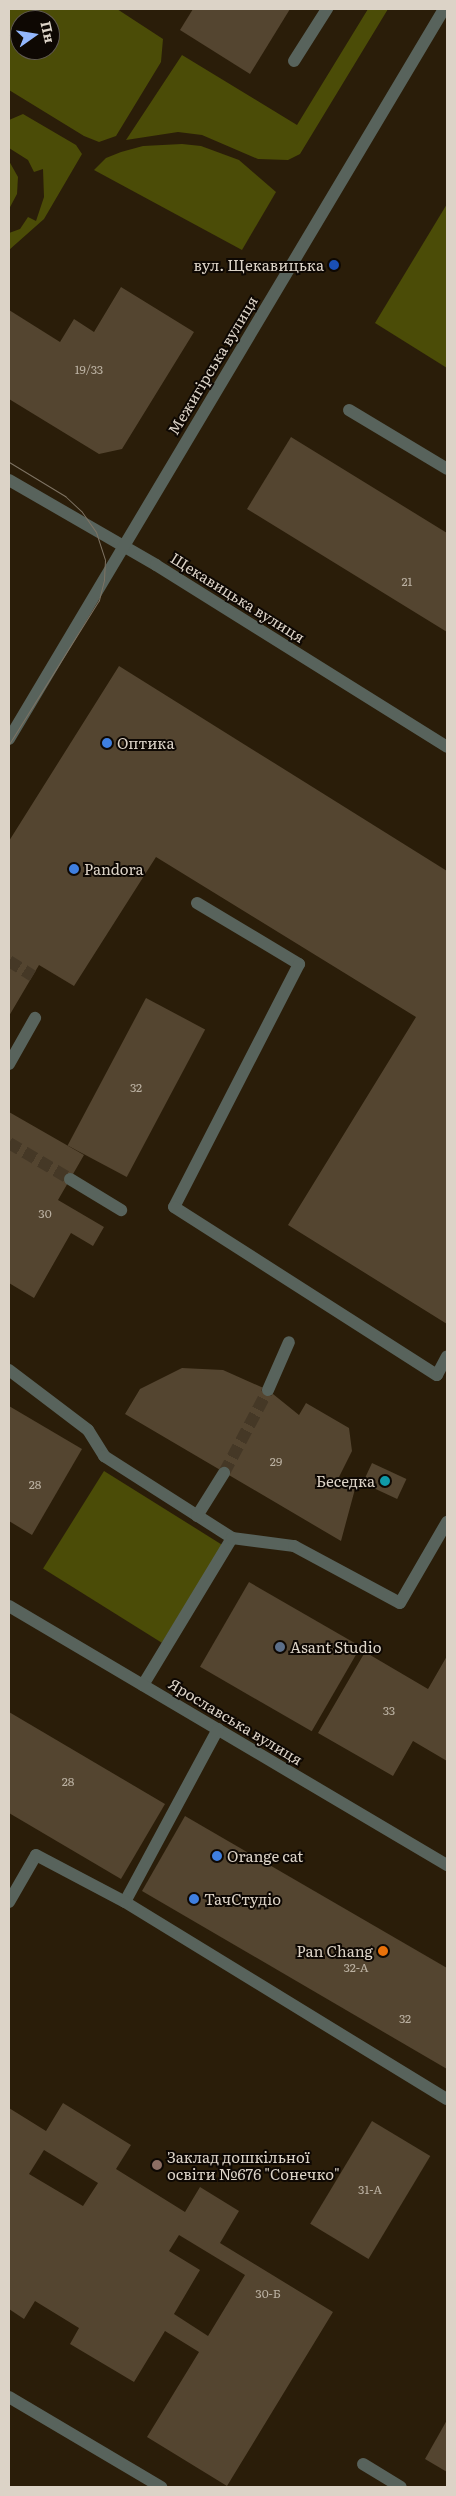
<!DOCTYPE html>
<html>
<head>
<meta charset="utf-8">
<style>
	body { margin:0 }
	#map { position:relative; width:456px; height:2496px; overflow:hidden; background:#2a1d09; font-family:Literata,serif }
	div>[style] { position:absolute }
	.green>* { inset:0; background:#4b4c07; transform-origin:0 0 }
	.building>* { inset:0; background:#544530; transform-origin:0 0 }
	.minor-tunnel>* { height:12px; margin-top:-6px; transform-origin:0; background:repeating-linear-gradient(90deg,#453826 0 12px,transparent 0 18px) }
	.minor>* { height:12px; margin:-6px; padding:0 6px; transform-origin:6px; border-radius:6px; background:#58635c }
	.tram>* { height:1px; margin:-0.5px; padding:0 0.5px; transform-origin:0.5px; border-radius:0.5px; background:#7e7363 }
	.dots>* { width:14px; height:14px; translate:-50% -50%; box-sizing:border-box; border:2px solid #0e0803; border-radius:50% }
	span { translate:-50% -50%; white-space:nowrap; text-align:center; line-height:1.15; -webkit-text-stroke:4px #0e0803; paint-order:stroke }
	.number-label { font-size:12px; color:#bab0a1 }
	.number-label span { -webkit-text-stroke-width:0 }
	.poi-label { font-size:15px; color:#dcd3c7 }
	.right { translate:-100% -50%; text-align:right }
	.left { translate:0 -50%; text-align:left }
	.street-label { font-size:15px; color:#dcd3c7 }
	.frame { position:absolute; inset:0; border:10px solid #dcd3c7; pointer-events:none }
	.north { position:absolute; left:10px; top:10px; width:50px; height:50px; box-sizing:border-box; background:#0e0803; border:1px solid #605951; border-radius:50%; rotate:77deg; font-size:14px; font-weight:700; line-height:20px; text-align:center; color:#dcd3c7 }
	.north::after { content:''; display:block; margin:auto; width:18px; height:22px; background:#93b7fd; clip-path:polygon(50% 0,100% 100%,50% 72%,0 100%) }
</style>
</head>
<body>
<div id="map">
	<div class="green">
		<i style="clip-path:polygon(evenodd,117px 9px,163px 39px,161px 62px,116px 136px,99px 142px,84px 136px,9px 90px,9px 10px,117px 9px,20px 20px,50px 20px,50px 50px,20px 50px,20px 20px)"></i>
		<i style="clip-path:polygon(368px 9px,388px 9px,300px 154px,288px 160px,258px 159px,202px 135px,178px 132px,126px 140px,182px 55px,297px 125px)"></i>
		<i style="clip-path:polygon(23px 114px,76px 145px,82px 154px,44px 219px,9px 250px,9px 233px,20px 229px,28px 217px,36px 221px,44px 197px,43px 169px,34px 172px,28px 160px,9px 148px,9px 120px)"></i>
		<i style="clip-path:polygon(182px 144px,201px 146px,239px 160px,276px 192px,242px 250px,94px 170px,106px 158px,121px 152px,143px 146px)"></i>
		<i style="clip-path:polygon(9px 161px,18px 177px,17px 194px,9px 209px)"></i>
		<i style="clip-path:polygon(447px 204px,447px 368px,375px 323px)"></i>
		<i style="left:104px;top:1471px;width:140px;height:115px;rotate:32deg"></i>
	</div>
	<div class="building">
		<i style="clip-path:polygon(193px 9px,290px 9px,250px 74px,180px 30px)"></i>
		<i style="clip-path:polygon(121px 287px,194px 332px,122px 449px,99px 454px,9px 399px,9px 310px,60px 342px,74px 319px,94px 332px)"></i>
		<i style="clip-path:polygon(291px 437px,447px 533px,447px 632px,247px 509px)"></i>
		<i style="clip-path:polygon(119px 666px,447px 871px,447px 1324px,288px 1225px,416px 1017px,156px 857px,74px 986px,39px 965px,9px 1016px,9px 841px)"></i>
		<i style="left:146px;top:998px;width:67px;height:167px;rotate:28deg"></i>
		<i style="clip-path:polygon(9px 1112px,84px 1155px,58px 1200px,104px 1227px,93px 1246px,71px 1233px,34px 1298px,9px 1283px)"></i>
		<i style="clip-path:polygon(182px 1368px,223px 1370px,268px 1390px,299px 1415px,306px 1403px,349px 1428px,352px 1451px,338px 1479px,355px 1489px,341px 1541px,125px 1414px,140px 1389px)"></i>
		<i style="clip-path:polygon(9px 1406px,82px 1449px,32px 1535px,9px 1521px)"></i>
		<i style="left:372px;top:1463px;width:38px;height:22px;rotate:25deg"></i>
		<i style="left:249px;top:1582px;width:129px;height:98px;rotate:30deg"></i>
		<i style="clip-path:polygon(365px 1652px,428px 1689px,447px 1656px,447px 1761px,413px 1741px,393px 1776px,318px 1733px)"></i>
		<i style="clip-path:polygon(9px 1712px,165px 1804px,121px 1879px,9px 1813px)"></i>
		<i style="clip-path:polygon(185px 1816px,447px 1968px,447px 2069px,142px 1891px)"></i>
		<i style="clip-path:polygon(evenodd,63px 2103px,131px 2145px,116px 2169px,185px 2212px,200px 2187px,239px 2211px,220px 2243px,333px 2312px,227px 2486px,147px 2437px,199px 2352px,165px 2331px,134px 2382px,70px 2344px,79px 2328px,35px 2301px,24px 2319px,9px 2309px,9px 2108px,46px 2131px,63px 2103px,44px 2150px,98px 2183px,83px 2206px,29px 2174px,44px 2150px,63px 2103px,179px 2235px,245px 2275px,208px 2336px,174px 2314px,200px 2270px,169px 2251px,179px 2235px)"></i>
		<i style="left:372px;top:2121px;width:68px;height:120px;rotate:31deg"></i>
		<i style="clip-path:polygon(447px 2420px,447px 2472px,425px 2459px)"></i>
	</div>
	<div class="minor-tunnel">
		<i style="left:9px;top:961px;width:28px;rotate:32deg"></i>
		<i style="left:9px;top:1143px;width:71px;rotate:30.5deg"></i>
		<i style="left:224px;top:1473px;width:94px;rotate:-62.1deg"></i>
	</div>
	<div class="minor">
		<i style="left:294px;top:61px;width:62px;rotate:-57.6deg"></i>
		<i style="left:349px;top:410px;width:114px;rotate:31deg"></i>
		<i style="left:9px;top:480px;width:170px;rotate:30deg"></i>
		<i style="left:156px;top:565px;width:343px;rotate:32deg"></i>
		<i style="left:9px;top:739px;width:850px;rotate:-59.21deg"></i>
		<i style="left:197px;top:903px;width:119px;rotate:30.9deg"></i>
		<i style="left:299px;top:964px;width:273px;rotate:117.2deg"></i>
		<i style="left:174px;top:1207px;width:312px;rotate:32.6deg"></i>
		<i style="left:437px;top:1375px;width:21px;rotate:-62deg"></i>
		<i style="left:9px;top:1064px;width:53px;rotate:-60.5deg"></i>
		<i style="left:70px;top:1179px;width:60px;rotate:31.3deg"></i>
		<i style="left:9px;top:1370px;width:99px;rotate:37.2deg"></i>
		<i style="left:88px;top:1430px;width:31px;rotate:58deg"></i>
		<i style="left:104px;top:1456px;width:152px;rotate:32.6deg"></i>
		<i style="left:232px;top:1538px;width:172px;rotate:121.2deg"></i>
		<i style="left:268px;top:1390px;width:52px;rotate:-66.4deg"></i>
		<i style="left:197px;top:1516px;width:51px;rotate:-57.9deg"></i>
		<i style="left:232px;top:1538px;width:63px;rotate:7.4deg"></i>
		<i style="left:294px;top:1546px;width:120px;rotate:28.3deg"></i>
		<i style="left:400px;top:1603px;width:94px;rotate:-59.9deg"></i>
		<i style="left:9px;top:1606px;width:509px;rotate:30.6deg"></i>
		<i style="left:218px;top:1729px;width:196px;rotate:118.3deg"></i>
		<i style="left:125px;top:1902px;width:377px;rotate:31.5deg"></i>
		<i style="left:9px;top:1902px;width:54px;rotate:-60.1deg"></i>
		<i style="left:36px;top:1855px;width:101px;rotate:27.8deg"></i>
		<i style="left:9px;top:2397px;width:177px;rotate:30.6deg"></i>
		<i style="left:363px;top:2464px;width:44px;rotate:31.2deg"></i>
	</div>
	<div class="tram">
		<i style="left:9px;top:462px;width:66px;rotate:31.3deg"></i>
		<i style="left:65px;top:496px;width:23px;rotate:43deg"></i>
		<i style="left:82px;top:512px;width:24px;rotate:55deg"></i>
		<i style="left:96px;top:532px;width:29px;rotate:72deg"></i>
		<i style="left:105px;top:560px;width:20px;rotate:93deg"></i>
		<i style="left:104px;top:580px;width:21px;rotate:104deg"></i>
		<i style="left:99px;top:600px;width:170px;rotate:122deg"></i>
	</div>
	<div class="dots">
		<i style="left:334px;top:265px;background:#1a4fb4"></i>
		<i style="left:107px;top:743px;background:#3f7fe0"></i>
		<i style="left:74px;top:869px;background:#3f7fe0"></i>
		<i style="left:385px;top:1481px;background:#0f9aa8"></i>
		<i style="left:280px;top:1647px;background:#5c6f8a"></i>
		<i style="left:217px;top:1856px;background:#3f7fe0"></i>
		<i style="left:194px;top:1899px;background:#3f7fe0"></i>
		<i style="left:383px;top:1951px;background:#e8710a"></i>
		<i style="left:157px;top:2165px;background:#8d6e63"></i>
	</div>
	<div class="number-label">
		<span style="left:89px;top:370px">19/33</span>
		<span style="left:407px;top:582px">21</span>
		<span style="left:136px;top:1088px">32</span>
		<span style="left:45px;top:1214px">30</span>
		<span style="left:276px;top:1462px">29</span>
		<span style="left:35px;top:1485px">28</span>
		<span style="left:389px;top:1711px">33</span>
		<span style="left:68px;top:1782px">28</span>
		<span style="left:356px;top:1968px">32-А</span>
		<span style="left:405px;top:2019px">32</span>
		<span style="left:370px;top:2190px">31-А</span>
		<span style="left:268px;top:2294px">30-Б</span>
	</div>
	<div class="poi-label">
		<span class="right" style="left:324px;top:265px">вул. Щекавицька</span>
		<span class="left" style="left:117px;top:743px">Оптика</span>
		<span class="left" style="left:84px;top:869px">Pandora</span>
		<span class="right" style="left:375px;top:1481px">Беседка</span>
		<span class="left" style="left:290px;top:1647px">Asant Studio</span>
		<span class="left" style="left:227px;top:1856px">Orange cat</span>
		<span class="left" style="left:204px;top:1899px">ТачСтудiо</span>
		<span class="right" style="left:373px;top:1951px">Pan Chang</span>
		<span class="left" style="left:167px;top:2165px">Заклад дошкільної<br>освіти №676 "Сонечко"</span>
	</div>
	<div class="street-label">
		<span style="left:212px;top:365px;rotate:-59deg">Межигірська вулиця</span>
		<span style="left:238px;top:597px;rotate:32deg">Щекавицька вулиця</span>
		<span style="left:236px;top:1721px;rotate:31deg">Ярославська вулиця</span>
	</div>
	<div class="frame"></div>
	<div class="north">Пн</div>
</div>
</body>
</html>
